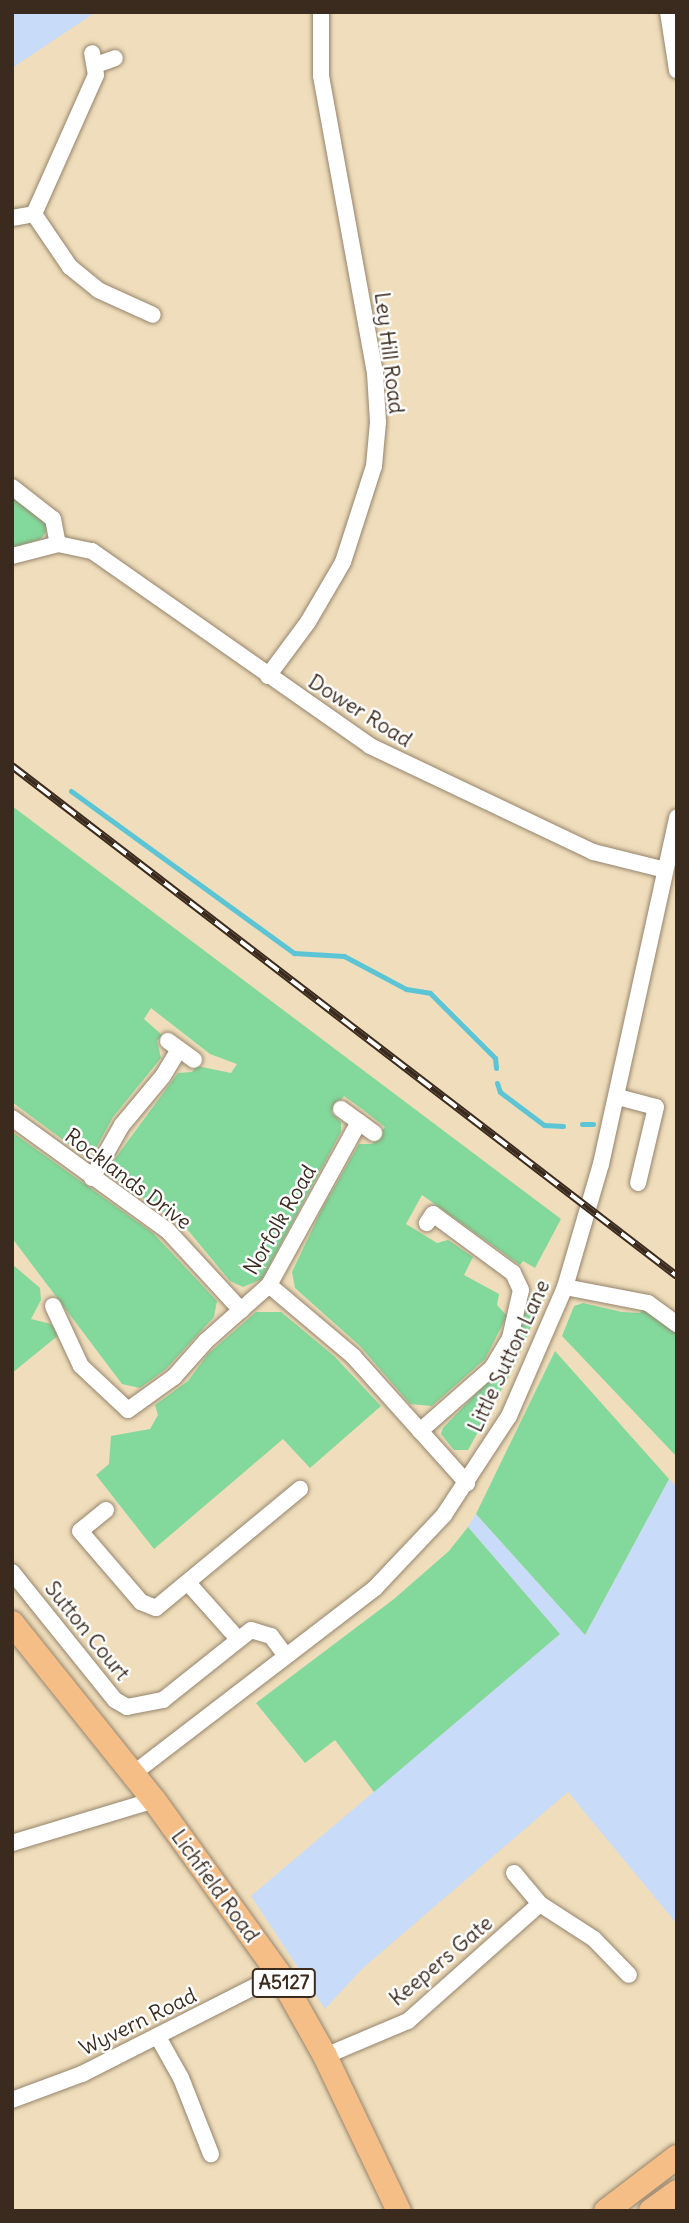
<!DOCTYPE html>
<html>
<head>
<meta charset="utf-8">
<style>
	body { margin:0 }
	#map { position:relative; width:689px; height:2223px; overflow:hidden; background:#efddbb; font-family:Delius,sans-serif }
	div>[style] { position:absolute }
	.built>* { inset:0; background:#c8dcf9 }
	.green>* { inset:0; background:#83d99c }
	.stream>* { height:5px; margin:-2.5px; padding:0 2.5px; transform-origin:2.5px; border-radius:2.5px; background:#5bc5d5 }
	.roads { filter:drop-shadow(0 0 2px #95846c) drop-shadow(0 0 2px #95846c) }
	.minor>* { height:16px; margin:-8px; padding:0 8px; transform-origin:8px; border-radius:8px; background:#fff }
	.primary>* { height:24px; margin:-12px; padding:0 12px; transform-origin:12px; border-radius:12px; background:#f6be87 }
	.rail>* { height:8px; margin-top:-4px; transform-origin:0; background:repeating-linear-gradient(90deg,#fff 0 16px,#3b2a1e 0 32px); box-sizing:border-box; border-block:2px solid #3b2a1e }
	span { translate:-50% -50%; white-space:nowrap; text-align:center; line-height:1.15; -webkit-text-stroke:5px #fff; paint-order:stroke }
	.shield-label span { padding:2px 5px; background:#fff; border:2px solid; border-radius:5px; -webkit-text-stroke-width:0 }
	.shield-label { font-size:19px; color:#3b2a1e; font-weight:700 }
	.street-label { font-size:21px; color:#3b2a1e }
	.frame { position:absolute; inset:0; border:14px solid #3b2a1e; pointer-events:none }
</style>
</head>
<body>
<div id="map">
	<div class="built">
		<i style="clip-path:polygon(12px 12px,96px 12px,12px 68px)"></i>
		<i style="clip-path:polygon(669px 1479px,677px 1487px,677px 1924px,568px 1792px,363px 1968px,325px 2009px,251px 1896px,560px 1634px,468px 1527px,476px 1514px,585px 1635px)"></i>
	</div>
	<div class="green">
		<i style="clip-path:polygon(12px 493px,46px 517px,48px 529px,41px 539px,12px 549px)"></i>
		<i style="clip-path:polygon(12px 806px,561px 1219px,535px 1268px,523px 1261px,520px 1265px,422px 1195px,406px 1224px,437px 1243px,448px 1240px,473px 1257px,464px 1275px,499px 1294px,497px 1305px,507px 1316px,485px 1359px,432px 1406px,410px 1404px,360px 1346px,295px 1288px,292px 1272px,321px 1211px,359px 1144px,372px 1144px,385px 1127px,362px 1109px,344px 1096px,331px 1112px,341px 1122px,341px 1132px,262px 1279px,243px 1287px,230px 1281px,177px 1217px,174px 1220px,116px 1179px,114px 1160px,178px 1073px,192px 1072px,197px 1066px,231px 1073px,237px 1064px,210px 1054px,151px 1008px,144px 1019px,162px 1035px,157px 1041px,161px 1058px,113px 1117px,96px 1148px,78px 1151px,12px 1102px)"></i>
		<i style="clip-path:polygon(12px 1132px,153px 1233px,217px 1301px,214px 1317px,166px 1369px,140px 1388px,122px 1384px,12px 1238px)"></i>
		<i style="clip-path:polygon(12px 1264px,40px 1288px,41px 1300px,31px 1319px,51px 1324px,60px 1334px,12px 1373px)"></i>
		<i style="clip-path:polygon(527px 1295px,542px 1300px,514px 1367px,468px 1450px,454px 1450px,441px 1434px,443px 1428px,498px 1371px,523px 1323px)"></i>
		<i style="clip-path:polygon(583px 1303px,622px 1312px,640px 1313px,643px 1309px,677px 1333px,677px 1457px,562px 1336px,574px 1306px)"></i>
		<i style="clip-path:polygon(256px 1312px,281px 1312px,334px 1356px,381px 1406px,310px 1468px,283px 1439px,154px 1549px,96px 1475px,109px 1464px,111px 1436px,150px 1429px,158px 1415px,155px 1405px,188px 1381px,208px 1354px)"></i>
		<i style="clip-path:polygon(555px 1351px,669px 1479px,585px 1635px,476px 1514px)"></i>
		<i style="clip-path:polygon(468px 1527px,560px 1634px,374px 1792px,335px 1740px,305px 1763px,256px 1703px,394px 1599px,449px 1551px)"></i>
	</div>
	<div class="stream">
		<i style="left:71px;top:791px;width:276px;rotate:36deg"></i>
		<i style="left:294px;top:953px;width:50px;rotate:3.4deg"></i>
		<i style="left:344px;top:956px;width:70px;rotate:28deg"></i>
		<i style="left:406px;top:989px;width:24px;rotate:9deg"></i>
		<i style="left:430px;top:993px;width:92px;rotate:45deg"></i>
		<i style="left:495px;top:1058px;width:10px;rotate:84deg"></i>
		<i style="left:497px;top:1083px;width:9px;rotate:72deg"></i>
		<i style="left:500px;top:1092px;width:55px;rotate:36.9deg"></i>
		<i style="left:544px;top:1125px;width:19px;rotate:3deg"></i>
		<i style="left:582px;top:1124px;width:11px"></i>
	</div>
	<div class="roads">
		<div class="minor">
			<i style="left:668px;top:12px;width:59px;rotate:81.2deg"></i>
			<i style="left:96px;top:65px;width:20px;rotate:-20deg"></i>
			<i style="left:34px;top:214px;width:64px;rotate:55.8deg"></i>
			<i style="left:70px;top:267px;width:36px;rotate:39deg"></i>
			<i style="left:98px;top:290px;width:60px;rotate:24.4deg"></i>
			<i style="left:12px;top:218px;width:22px;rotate:-10deg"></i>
			<i style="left:34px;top:214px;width:152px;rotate:-66deg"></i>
			<i style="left:96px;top:75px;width:22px;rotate:-100deg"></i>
			<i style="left:12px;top:487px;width:52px;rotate:38deg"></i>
			<i style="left:53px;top:519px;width:25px;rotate:79deg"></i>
			<i style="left:12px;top:556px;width:48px;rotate:-14.6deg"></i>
			<i style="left:58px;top:544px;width:35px;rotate:12deg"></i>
			<i style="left:92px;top:551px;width:340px;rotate:35deg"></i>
			<i style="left:370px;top:746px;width:247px;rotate:25.4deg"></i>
			<i style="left:593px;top:852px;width:74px;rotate:14deg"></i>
			<i style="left:268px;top:676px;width:67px;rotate:-53.5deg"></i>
			<i style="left:308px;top:622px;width:69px;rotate:-59.7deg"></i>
			<i style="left:343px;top:562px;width:101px;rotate:-72.1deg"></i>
			<i style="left:374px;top:466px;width:44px;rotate:-84.8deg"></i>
			<i style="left:378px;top:422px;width:49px;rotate:-93.5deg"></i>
			<i style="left:375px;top:373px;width:302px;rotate:-100.3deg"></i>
			<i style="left:321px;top:76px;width:64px;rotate:-90deg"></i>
			<i style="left:168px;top:1041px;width:32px;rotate:36deg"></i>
			<i style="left:618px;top:1097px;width:39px;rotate:15deg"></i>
			<i style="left:656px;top:1107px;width:78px;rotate:103.3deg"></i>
			<i style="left:341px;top:1109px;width:41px;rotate:36deg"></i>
			<i style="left:12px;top:1118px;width:193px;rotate:35.9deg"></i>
			<i style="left:168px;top:1231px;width:108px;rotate:47.3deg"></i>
			<i style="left:92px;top:1178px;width:61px;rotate:-60.5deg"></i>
			<i style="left:122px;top:1125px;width:64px;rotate:-50.1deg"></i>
			<i style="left:163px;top:1076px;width:31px;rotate:-59deg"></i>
			<i style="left:269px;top:1285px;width:110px;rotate:40.2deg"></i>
			<i style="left:353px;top:1356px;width:171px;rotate:48.1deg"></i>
			<i style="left:565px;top:1287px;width:85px;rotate:10.9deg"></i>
			<i style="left:648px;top:1303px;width:36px;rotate:36deg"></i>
			<i style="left:53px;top:1306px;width:66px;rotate:65deg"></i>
			<i style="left:81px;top:1366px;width:64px;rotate:43.1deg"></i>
			<i style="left:128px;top:1410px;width:57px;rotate:-35.7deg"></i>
			<i style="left:174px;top:1377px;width:48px;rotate:-48.4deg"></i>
			<i style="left:206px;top:1341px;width:84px;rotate:-41.6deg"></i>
			<i style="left:269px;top:1285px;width:186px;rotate:-61.1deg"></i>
			<i style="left:420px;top:1431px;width:96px;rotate:-41.2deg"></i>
			<i style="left:492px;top:1368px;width:35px;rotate:-59deg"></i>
			<i style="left:510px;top:1338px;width:49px;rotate:-77.1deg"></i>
			<i style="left:521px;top:1290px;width:19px;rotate:-115deg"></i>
			<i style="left:513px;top:1273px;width:99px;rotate:-143.6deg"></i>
			<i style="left:433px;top:1214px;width:11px;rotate:124deg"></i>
			<i style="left:106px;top:1510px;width:33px;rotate:141deg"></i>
			<i style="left:80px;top:1531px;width:94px;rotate:49.3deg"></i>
			<i style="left:141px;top:1602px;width:16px;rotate:22deg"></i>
			<i style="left:156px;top:1608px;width:187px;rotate:-39.6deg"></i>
			<i style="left:12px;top:1572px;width:164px;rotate:51.2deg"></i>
			<i style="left:115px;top:1700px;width:14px;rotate:30deg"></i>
			<i style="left:127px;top:1707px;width:37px;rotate:-11deg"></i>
			<i style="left:163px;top:1700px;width:112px;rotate:-38.5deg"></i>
			<i style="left:251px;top:1630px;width:21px;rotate:17deg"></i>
			<i style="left:271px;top:1636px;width:25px;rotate:53deg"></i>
			<i style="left:189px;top:1584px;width:74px;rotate:48.3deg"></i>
			<i style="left:134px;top:1773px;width:305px;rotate:-37.5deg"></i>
			<i style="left:376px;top:1587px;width:99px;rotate:-46.6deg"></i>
			<i style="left:444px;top:1515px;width:118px;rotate:-56.7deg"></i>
			<i style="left:509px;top:1416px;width:141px;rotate:-66.5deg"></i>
			<i style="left:565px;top:1287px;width:128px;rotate:-73.7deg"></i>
			<i style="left:601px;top:1164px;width:355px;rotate:-77.6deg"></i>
			<i style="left:12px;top:1843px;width:148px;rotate:-16.8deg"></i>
			<i style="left:514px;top:1873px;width:40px;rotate:50deg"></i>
			<i style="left:540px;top:1904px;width:64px;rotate:32.9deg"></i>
			<i style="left:594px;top:1939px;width:50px;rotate:45.8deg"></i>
			<i style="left:158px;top:2037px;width:47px;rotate:60.7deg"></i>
			<i style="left:181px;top:2078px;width:82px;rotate:68.5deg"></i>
			<i style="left:325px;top:2056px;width:90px;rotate:-22.9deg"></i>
			<i style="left:408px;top:2021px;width:176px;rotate:-41.6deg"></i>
			<i style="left:12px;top:2100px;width:75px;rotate:-20.4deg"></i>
			<i style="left:82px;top:2074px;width:221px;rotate:-26.9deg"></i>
		</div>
		<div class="primary">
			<i style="left:12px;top:1623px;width:227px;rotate:51.3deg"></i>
			<i style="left:154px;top:1800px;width:214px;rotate:54.3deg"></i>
			<i style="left:279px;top:1974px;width:94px;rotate:60.7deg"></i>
			<i style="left:325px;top:2056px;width:172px;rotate:64.5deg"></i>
			<i style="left:606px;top:2211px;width:89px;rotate:-37.3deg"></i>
			<i style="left:651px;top:2211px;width:32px;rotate:-36deg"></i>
		</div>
	</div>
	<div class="rail">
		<i style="left:12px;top:766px;width:838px;rotate:37.49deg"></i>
	</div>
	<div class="shield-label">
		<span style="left:284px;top:1983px">A5127</span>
	</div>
	<div class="street-label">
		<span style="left:389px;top:353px;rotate:83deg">Ley Hill Road</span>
		<span style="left:360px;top:711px;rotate:32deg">Dower Road</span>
		<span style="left:128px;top:1179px;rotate:37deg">Rocklands Drive</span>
		<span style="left:280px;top:1220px;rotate:-60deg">Norfolk Road</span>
		<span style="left:509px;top:1356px;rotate:-65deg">Little Sutton Lane</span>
		<span style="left:87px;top:1631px;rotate:51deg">Sutton Court</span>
		<span style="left:215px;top:1886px;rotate:54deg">Lichfield Road</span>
		<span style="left:441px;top:1961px;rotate:-40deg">Keepers Gate</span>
		<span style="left:138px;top:2022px;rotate:-26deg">Wyvern Road</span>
	</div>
	<div class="frame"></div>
</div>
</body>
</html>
